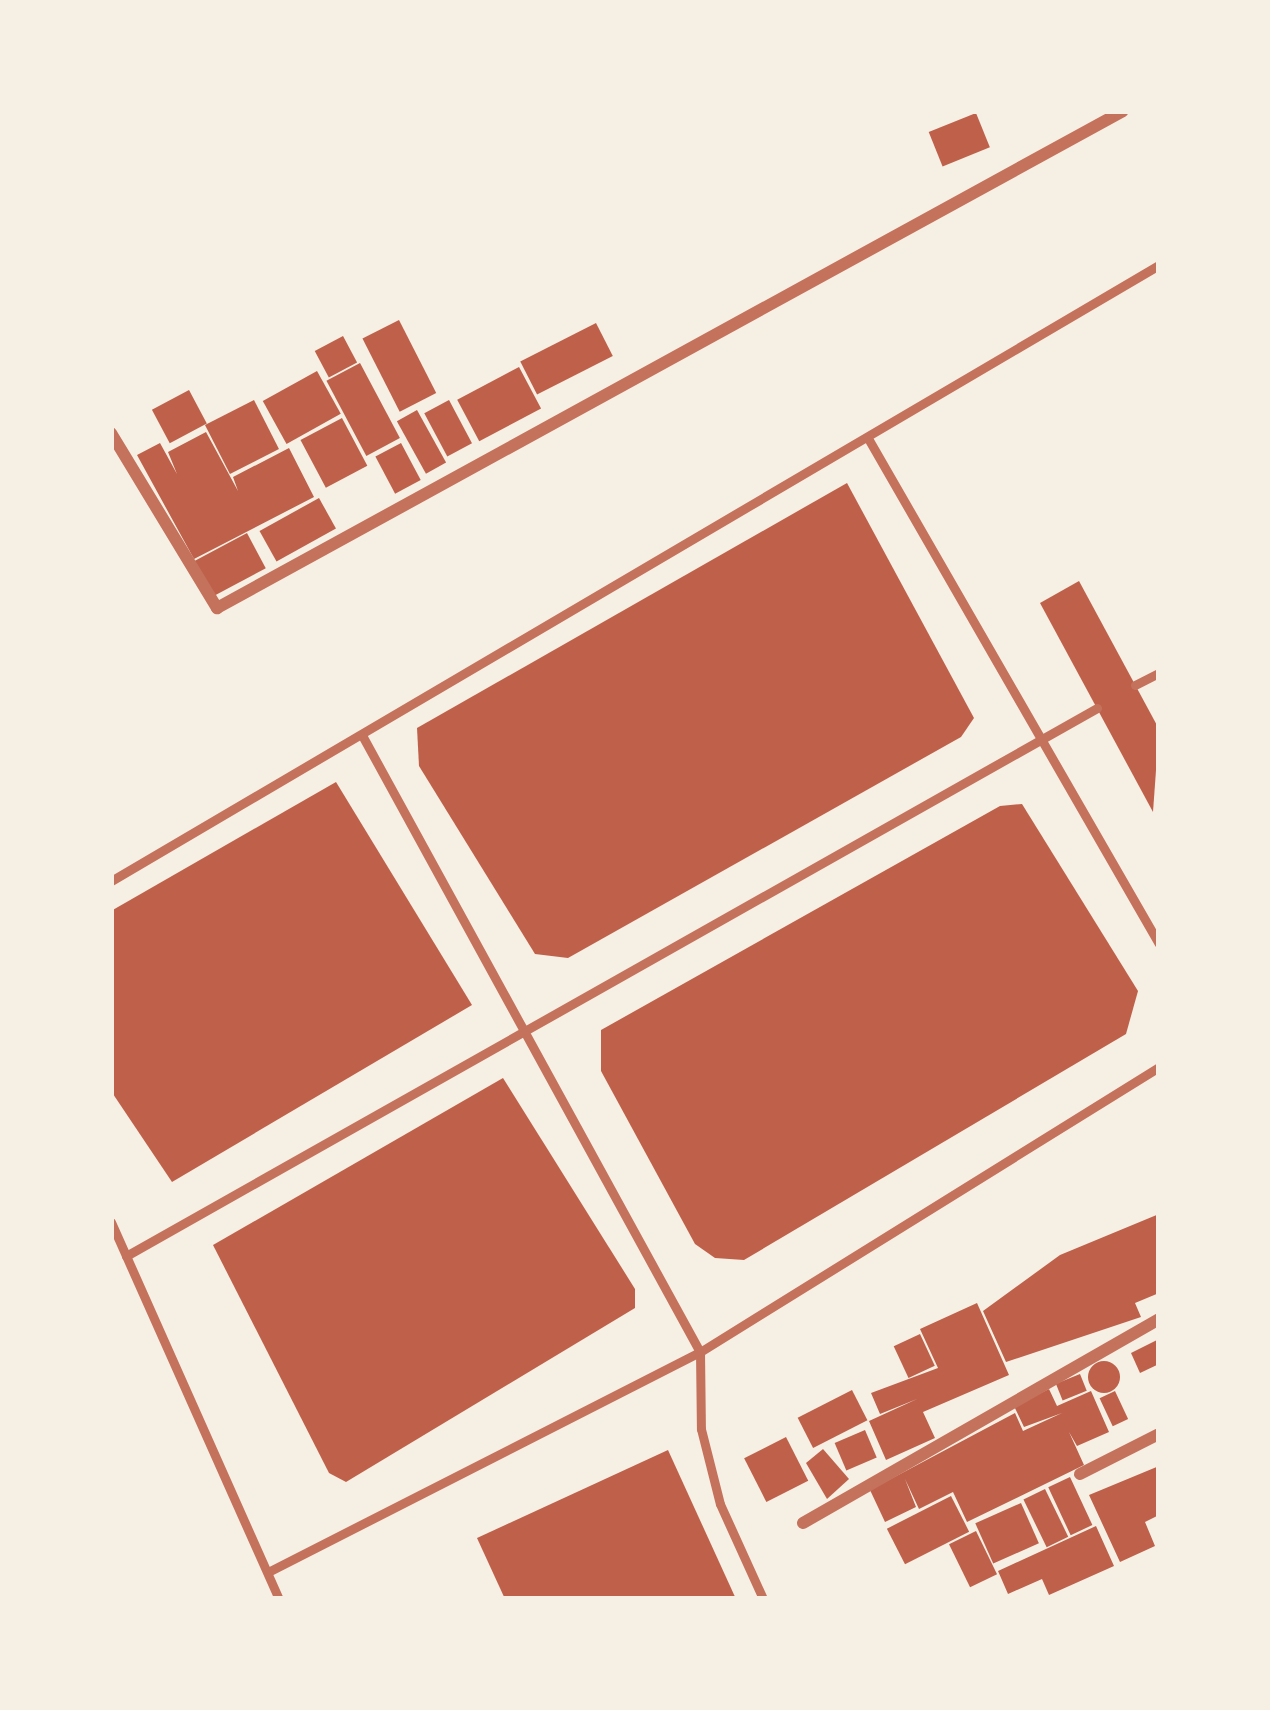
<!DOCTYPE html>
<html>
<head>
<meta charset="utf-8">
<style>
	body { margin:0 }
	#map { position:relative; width:1270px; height:1710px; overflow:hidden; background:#f6efe4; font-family:Manrope,sans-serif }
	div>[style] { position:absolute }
	.building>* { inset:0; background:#bf614a; transform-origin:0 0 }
	.round { border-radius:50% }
	.service>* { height:9px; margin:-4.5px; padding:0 4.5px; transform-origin:4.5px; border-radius:4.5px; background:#c5725c }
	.minor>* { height:12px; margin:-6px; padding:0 6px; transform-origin:6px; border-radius:6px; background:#c5725c }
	span { translate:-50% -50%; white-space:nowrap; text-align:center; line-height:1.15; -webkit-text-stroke:12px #f6efe4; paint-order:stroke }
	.frame { position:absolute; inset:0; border:114px solid #f6efe4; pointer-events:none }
</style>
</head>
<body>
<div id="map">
	<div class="building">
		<i style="left:976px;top:113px;width:37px;height:51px;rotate:68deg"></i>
		<i style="left:399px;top:320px;width:82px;height:41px;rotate:63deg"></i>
		<i style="left:596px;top:323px;width:37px;height:85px;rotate:63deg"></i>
		<i style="left:343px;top:336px;width:30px;height:32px;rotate:62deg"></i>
		<i style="left:360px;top:363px;width:85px;height:38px;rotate:62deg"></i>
		<i style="left:519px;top:367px;width:47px;height:70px;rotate:62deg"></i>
		<i style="left:317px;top:371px;width:49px;height:62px;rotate:61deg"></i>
		<i style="left:189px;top:390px;width:38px;height:42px;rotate:62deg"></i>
		<i style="left:254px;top:400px;width:55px;height:55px;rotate:63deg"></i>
		<i style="left:449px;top:400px;width:49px;height:28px;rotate:62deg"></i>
		<i style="left:417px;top:410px;width:60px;height:23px;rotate:61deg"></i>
		<i style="left:342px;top:418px;width:54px;height:47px;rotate:62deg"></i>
		<i style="clip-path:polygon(206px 432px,238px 491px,233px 477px,289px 448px,314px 497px,194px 559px,137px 455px,160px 443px,177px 474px,168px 452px)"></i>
		<i style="left:401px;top:443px;width:42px;height:29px;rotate:62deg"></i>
		<i style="clip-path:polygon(847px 483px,974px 718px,961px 737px,568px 958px,535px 954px,419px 766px,417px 728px)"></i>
		<i style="left:319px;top:498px;width:35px;height:68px;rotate:61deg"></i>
		<i style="left:247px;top:533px;width:40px;height:60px;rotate:62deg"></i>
		<i style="clip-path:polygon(1079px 581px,1159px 729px,1153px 812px,1040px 603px)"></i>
		<i style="clip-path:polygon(336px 782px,472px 1005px,172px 1182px,111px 1091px,111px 911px)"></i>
		<i style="clip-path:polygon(1022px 804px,1138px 991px,1126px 1034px,744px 1260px,715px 1258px,695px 1244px,601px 1071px,601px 1030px,1000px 806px)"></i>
		<i style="clip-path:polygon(503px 1078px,635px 1289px,635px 1308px,346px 1482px,329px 1473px,213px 1245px)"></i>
		<i style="clip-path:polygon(1159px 1214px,1159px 1293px,1135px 1303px,1141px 1317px,1006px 1362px,983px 1311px,1060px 1255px)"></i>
		<i style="clip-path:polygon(977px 1303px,1009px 1375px,923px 1412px,935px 1438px,886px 1460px,869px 1421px,917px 1399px,880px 1414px,871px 1393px,938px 1368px,920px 1329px)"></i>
		<i style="left:920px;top:1334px;width:35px;height:29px;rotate:65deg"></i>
		<i style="clip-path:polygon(1159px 1339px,1159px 1364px,1140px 1373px,1131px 1353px)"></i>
		<i class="round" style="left:1088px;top:1361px;width:32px;height:32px"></i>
		<i style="left:1080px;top:1374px;width:18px;height:26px;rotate:68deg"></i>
		<i style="clip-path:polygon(1049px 1389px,1057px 1406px,1091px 1391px,1109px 1432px,1077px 1446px,1069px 1432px,1084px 1465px,967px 1522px,953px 1492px,919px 1509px,905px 1479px,916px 1507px,885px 1522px,870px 1490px,1015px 1413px,1023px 1431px,1062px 1413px,1024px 1427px,1014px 1406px)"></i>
		<i style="left:852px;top:1390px;width:34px;height:61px;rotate:63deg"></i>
		<i style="left:1115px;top:1391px;width:31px;height:17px;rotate:65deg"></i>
		<i style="left:865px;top:1430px;width:30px;height:33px;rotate:67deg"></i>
		<i style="left:786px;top:1437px;width:49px;height:47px;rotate:63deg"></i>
		<i style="clip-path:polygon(823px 1449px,849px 1479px,827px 1499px,806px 1463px)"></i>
		<i style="clip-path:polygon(668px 1450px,736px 1599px,505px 1599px,477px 1538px)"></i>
		<i style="clip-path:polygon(1159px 1466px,1159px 1515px,1145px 1522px,1155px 1546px,1120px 1562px,1089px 1495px)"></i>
		<i style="left:1070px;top:1477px;width:53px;height:24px;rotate:65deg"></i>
		<i style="left:1045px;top:1489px;width:53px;height:24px;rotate:64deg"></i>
		<i style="left:951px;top:1496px;width:40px;height:72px;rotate:63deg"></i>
		<i style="left:1021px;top:1503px;width:44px;height:50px;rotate:66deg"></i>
		<i style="clip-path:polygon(1096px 1526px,1114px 1566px,1049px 1595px,1042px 1579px,1008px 1594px,998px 1571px)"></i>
		<i style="left:976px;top:1531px;width:48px;height:30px;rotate:64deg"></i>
	</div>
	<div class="service">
		<i style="left:869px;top:440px;width:581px;rotate:60.08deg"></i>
		<i style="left:1135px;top:685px;width:27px;rotate:-27deg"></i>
		<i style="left:363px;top:737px;width:701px;rotate:61.28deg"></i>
		<i style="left:700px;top:1352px;width:77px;rotate:89.3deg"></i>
		<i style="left:701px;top:1429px;width:77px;rotate:75.8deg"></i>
		<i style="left:720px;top:1504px;width:104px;rotate:65.6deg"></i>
		<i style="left:111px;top:881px;width:1216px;rotate:-30.45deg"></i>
		<i style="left:111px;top:1222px;width:413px;rotate:66deg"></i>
		<i style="left:126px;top:1256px;width:1115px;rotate:-29.44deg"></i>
		<i style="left:268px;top:1572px;width:485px;rotate:-27deg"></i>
		<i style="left:700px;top:1352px;width:540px;rotate:-31.84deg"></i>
	</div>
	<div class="minor">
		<i style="left:111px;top:433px;width:205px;rotate:58.8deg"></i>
		<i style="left:217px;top:608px;width:1033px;rotate:-28.75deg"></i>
		<i style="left:1080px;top:1474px;width:89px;rotate:-26.9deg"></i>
		<i style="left:803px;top:1523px;width:410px;rotate:-29.8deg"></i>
	</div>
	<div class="frame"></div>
</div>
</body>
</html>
